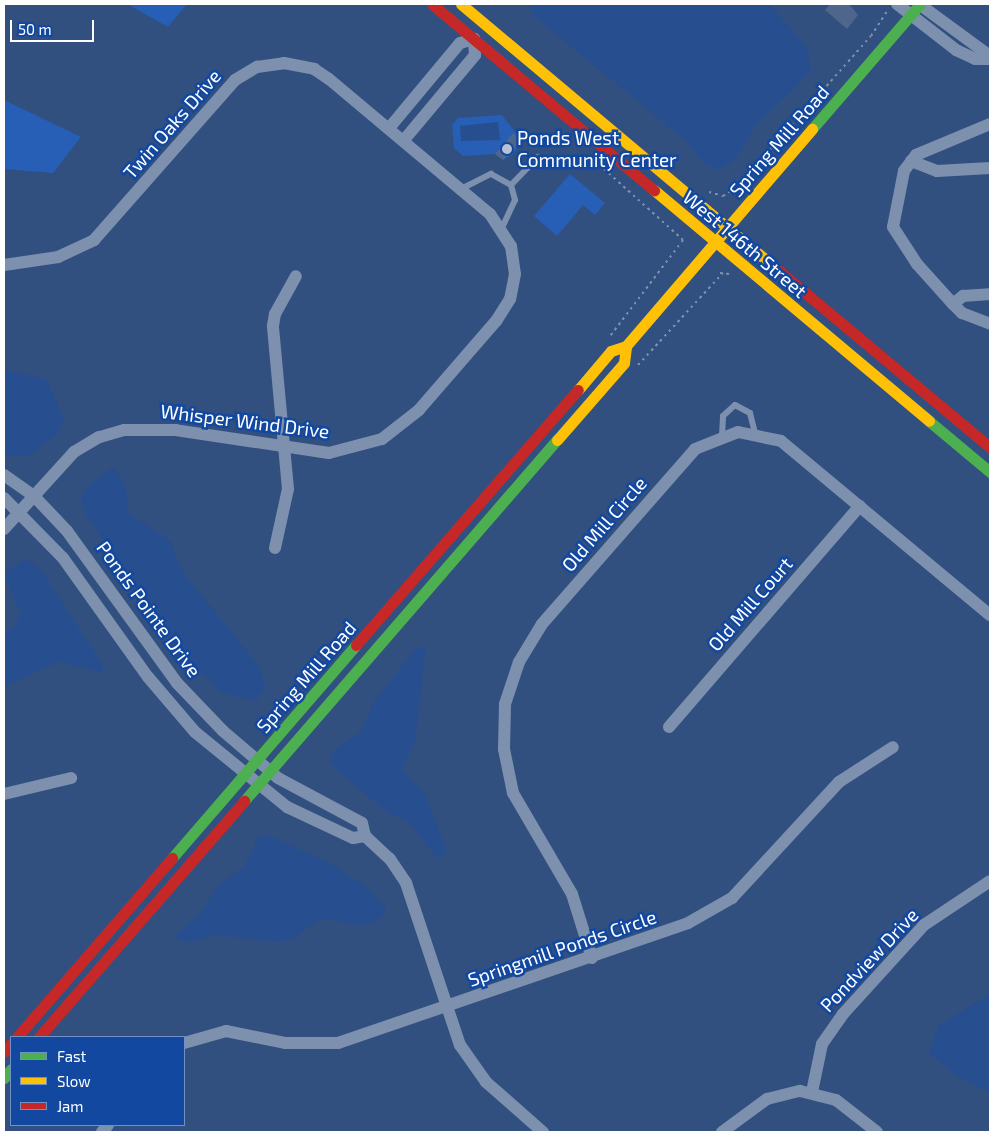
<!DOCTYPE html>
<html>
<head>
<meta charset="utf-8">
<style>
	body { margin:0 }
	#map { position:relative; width:994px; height:1136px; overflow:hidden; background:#32507f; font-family:"Exo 2",sans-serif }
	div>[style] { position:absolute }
	.green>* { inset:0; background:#265fb5 }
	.water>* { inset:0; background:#274e8e }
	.building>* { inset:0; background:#4e668c }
	.path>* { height:2px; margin-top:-1px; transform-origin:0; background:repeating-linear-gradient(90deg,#7d91af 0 2.5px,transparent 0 6.5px) }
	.lane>* { height:6px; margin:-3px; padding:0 3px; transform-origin:3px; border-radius:3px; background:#7d91af }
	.street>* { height:12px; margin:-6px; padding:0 6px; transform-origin:6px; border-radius:6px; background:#7d91af }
	.fast>* { height:11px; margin:-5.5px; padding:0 5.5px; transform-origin:5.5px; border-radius:5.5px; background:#4caf50 }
	.slow>* { height:11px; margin:-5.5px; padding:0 5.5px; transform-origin:5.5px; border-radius:5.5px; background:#ffc107 }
	.jam>* { height:11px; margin:-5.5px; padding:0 5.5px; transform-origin:5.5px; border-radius:5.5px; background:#c62828 }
	.dots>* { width:14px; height:14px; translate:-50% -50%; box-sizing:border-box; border:2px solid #12489f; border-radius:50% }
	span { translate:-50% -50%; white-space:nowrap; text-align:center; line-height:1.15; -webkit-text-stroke:5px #12489f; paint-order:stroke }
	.street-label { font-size:19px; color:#fff }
	.poi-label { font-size:19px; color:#fff }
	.left { translate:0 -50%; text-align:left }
	.frame { position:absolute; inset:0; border:5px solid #fff; pointer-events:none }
	.legend { position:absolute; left:10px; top:1036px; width:175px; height:90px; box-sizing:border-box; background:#12489f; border:1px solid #7191c5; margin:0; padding:6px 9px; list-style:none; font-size:15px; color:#fff }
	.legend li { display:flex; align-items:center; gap:10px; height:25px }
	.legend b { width:25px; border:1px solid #7191c5 }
	.scale { position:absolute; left:10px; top:20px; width:84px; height:22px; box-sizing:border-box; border:2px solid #fff; border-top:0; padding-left:6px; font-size:15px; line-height:18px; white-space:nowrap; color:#fff; -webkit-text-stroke:4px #12489f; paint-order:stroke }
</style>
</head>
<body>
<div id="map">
	<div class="green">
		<i style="clip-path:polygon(127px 4px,187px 4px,168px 27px)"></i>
		<i style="clip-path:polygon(4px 100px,81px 137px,53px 173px,4px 169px)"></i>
		<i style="clip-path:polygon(502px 115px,522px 141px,512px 155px,503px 160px,495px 154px,463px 156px,454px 148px,452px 125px,458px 118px)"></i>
		<i style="clip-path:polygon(570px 174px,605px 203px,595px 215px,583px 205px,557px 236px,534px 216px)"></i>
	</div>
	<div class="water">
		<i style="clip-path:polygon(530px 4px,769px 4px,807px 47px,811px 71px,757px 124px,736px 158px,719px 170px,705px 164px,682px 138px,534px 16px)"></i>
		<i style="clip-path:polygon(498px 122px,500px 140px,461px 141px,460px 126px)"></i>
		<i style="clip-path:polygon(4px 370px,46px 379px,64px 417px,59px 433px,29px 455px,4px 456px)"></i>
		<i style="clip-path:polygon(113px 467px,126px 486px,128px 513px,170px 540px,183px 572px,261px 669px,265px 689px,255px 701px,220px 692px,174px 643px,86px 515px,81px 499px,87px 487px)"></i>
		<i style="clip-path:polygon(25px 559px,39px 567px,103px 665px,103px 673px,59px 662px,4px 687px,4px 631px,13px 628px,21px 614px,4px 573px)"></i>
		<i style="clip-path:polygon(426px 647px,415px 741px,402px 769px,426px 795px,447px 853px,437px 858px,406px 819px,390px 815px,329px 763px,335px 749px,362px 731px,372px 705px,416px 648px)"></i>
		<i style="clip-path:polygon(267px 835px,326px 861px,371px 891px,386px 908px,384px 914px,377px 921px,357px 926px,333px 919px,317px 921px,296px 937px,280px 942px,216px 935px,187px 943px,174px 937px,205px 907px,217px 886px,244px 867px,257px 839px)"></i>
		<i style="clip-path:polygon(990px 994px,990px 1093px,955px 1075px,929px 1052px,939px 1025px)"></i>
	</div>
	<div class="building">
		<i style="clip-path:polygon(830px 4px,849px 4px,858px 15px,847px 29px,825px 10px)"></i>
		<i style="clip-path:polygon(513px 133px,522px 141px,503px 160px,495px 154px)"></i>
	</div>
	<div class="path">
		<i style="left:604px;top:169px;width:106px;rotate:41.9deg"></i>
		<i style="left:683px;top:240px;width:121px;rotate:127.2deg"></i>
		<i style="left:709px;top:192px;width:15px;rotate:16deg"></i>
		<i style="left:723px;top:196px;width:15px;rotate:-32deg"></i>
		<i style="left:736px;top:188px;width:203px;rotate:-48.4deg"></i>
		<i style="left:871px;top:36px;width:30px;rotate:-57deg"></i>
		<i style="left:720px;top:273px;width:10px;rotate:6deg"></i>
		<i style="left:638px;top:365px;width:125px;rotate:-47.3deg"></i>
	</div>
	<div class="lane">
		<i style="left:511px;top:185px;width:39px;rotate:-46deg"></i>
		<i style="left:461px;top:189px;width:34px;rotate:-27deg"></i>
		<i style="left:491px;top:174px;width:23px;rotate:29deg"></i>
		<i style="left:511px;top:185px;width:16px;rotate:75deg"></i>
		<i style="left:515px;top:200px;width:31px;rotate:115deg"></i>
		<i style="left:722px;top:436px;width:20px;rotate:-87deg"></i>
		<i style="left:723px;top:416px;width:16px;rotate:-43deg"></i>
		<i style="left:735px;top:405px;width:17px;rotate:28deg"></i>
		<i style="left:750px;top:413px;width:21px;rotate:76deg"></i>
	</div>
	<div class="street">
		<i style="left:897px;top:4px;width:75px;rotate:37.9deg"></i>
		<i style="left:956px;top:50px;width:21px;rotate:25deg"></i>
		<i style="left:975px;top:59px;width:15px"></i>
		<i style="left:919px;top:4px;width:88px;rotate:36.2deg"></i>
		<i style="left:990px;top:124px;width:80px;rotate:157.3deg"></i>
		<i style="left:916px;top:155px;width:20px;rotate:127deg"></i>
		<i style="left:904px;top:171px;width:57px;rotate:101.1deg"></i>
		<i style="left:893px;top:227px;width:44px;rotate:57deg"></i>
		<i style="left:917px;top:264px;width:54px;rotate:48deg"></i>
		<i style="left:953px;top:304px;width:13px;rotate:45deg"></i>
		<i style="left:962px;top:313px;width:30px;rotate:21deg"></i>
		<i style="left:390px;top:127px;width:109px;rotate:-50.2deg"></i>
		<i style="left:460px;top:43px;width:15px;rotate:-16deg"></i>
		<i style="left:404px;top:140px;width:111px;rotate:-50.1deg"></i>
		<i style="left:475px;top:55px;width:16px;rotate:-94deg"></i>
		<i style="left:911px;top:161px;width:28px;rotate:21deg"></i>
		<i style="left:937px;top:171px;width:53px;rotate:-3.2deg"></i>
		<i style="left:4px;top:265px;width:55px;rotate:-8.4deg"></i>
		<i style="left:58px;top:257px;width:40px;rotate:-25deg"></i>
		<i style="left:94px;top:240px;width:213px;rotate:-48.6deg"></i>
		<i style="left:235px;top:80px;width:26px;rotate:-31deg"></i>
		<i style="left:257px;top:67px;width:27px;rotate:-8deg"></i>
		<i style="left:284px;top:63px;width:31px;rotate:11deg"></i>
		<i style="left:314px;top:69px;width:18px;rotate:34deg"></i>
		<i style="left:329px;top:79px;width:210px;rotate:40deg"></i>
		<i style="left:490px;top:214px;width:38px;rotate:57deg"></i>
		<i style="left:511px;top:246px;width:28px;rotate:82deg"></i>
		<i style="left:515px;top:274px;width:25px;rotate:101deg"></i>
		<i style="left:510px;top:299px;width:26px;rotate:122deg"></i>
		<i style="left:496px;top:321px;width:118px;rotate:130.9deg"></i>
		<i style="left:419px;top:410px;width:47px;rotate:141.9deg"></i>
		<i style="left:382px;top:439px;width:55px;rotate:165.2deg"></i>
		<i style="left:329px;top:453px;width:155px;rotate:-171.5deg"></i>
		<i style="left:176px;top:430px;width:52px;rotate:180deg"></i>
		<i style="left:124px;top:430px;width:26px;rotate:164deg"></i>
		<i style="left:99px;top:437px;width:29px;rotate:149deg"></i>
		<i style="left:74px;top:452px;width:104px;rotate:132.3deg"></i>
		<i style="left:953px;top:304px;width:13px;rotate:-39deg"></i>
		<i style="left:963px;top:296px;width:27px;rotate:-4deg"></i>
		<i style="left:4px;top:475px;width:35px;rotate:35deg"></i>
		<i style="left:33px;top:495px;width:50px;rotate:46.6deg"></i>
		<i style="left:67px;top:531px;width:188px;rotate:54.1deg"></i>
		<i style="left:177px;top:683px;width:66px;rotate:46.2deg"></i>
		<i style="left:223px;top:731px;width:72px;rotate:40.5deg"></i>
		<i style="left:278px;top:778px;width:95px;rotate:28.2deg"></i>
		<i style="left:362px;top:823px;width:13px;rotate:77deg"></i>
		<i style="left:365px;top:836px;width:34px;rotate:43deg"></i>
		<i style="left:390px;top:859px;width:29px;rotate:56deg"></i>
		<i style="left:406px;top:883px;width:171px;rotate:71.6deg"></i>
		<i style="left:460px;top:1045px;width:45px;rotate:54.9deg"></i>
		<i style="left:486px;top:1082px;width:76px;rotate:41.3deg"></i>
		<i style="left:4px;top:498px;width:84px;rotate:45.5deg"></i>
		<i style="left:63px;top:558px;width:146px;rotate:54.5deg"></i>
		<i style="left:148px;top:677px;width:72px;rotate:49.5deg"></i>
		<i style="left:195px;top:732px;width:119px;rotate:39.2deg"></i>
		<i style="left:287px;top:807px;width:73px;rotate:25.2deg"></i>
		<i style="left:353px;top:838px;width:12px;rotate:-9deg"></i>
		<i style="left:275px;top:548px;width:60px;rotate:-77.6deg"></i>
		<i style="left:288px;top:489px;width:164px;rotate:-95.3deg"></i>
		<i style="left:273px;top:326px;width:12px;rotate:-81deg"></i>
		<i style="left:275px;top:314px;width:43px;rotate:-61.1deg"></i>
		<i style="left:669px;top:727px;width:292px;rotate:-49.2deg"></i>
		<i style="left:4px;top:794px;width:69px;rotate:-13.4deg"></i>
		<i style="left:592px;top:958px;width:67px;rotate:-107.4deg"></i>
		<i style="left:572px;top:894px;width:117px;rotate:-120.3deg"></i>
		<i style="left:513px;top:793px;width:45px;rotate:-101.6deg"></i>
		<i style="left:504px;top:749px;width:45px;rotate:-88.7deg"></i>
		<i style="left:505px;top:704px;width:44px;rotate:-71.6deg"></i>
		<i style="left:519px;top:662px;width:44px;rotate:-58.8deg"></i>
		<i style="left:542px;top:624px;width:232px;rotate:-48.8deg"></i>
		<i style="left:695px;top:449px;width:46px;rotate:-21.6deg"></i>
		<i style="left:738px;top:432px;width:44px;rotate:11.8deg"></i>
		<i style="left:781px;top:441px;width:272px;rotate:39.8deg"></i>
		<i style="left:184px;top:1043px;width:44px;rotate:-15.9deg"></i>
		<i style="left:226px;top:1031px;width:60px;rotate:11.5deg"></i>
		<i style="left:285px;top:1043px;width:53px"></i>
		<i style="left:338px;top:1043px;width:370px;rotate:-18.9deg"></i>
		<i style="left:688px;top:923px;width:51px;rotate:-29.6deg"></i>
		<i style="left:732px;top:898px;width:158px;rotate:-47.3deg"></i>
		<i style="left:839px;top:782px;width:64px;rotate:-32.9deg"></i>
		<i style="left:812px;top:1092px;width:49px;rotate:-78.2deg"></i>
		<i style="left:822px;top:1044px;width:37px;rotate:-55deg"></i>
		<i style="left:843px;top:1014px;width:120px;rotate:-47.7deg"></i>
		<i style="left:924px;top:925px;width:79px;rotate:-33.7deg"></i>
		<i style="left:102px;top:1132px;width:9px;rotate:-49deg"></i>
		<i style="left:722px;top:1132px;width:56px;rotate:-36.3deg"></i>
		<i style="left:767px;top:1099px;width:34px;rotate:-14deg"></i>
		<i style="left:800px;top:1091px;width:37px;rotate:14deg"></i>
		<i style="left:836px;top:1100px;width:52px;rotate:38deg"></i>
	</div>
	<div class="fast">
		<i style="left:812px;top:129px;width:165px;rotate:-49.2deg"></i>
		<i style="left:929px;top:421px;width:80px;rotate:39.9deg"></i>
		<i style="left:244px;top:801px;width:478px;rotate:-49.1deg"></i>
		<i style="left:172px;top:858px;width:281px;rotate:-49.2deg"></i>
		<i style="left:4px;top:1078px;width:11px;rotate:-52deg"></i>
	</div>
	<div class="slow">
		<i style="left:461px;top:4px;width:406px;rotate:40deg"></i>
		<i style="left:654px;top:190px;width:359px;rotate:40deg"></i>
		<i style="left:578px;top:390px;width:51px;rotate:-49.8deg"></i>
		<i style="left:611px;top:351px;width:16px;rotate:-18deg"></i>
		<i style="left:626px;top:346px;width:286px;rotate:-49.4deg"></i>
		<i style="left:557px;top:440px;width:102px;rotate:-49deg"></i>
		<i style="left:624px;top:363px;width:17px;rotate:-83deg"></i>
	</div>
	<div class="jam">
		<i style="left:432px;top:4px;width:290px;rotate:40deg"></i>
		<i style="left:772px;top:265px;width:284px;rotate:39.9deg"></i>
		<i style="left:356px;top:645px;width:338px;rotate:-49deg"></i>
		<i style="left:17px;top:1037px;width:237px;rotate:-49.1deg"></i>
		<i style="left:39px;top:1037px;width:313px;rotate:-49deg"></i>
		<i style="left:4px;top:1052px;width:11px;rotate:-49deg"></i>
	</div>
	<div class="dots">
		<i style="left:507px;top:149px;background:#b7c2d2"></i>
	</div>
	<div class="street-label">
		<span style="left:172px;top:124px;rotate:-49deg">Twin Oaks Drive</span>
		<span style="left:779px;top:141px;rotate:-49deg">Spring Mill Road</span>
		<span style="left:745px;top:244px;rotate:40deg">West 146th Street</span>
		<span style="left:245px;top:421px;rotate:7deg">Whisper Wind Drive</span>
		<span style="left:604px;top:524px;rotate:-49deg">Old Mill Circle</span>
		<span style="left:750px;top:604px;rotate:-49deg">Old Mill Court</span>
		<span style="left:149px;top:609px;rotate:54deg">Ponds Pointe Drive</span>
		<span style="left:306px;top:677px;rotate:-49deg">Spring Mill Road</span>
		<span style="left:562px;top:948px;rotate:-19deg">Springmill Ponds Circle</span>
		<span style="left:869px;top:960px;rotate:-47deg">Pondview Drive</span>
	</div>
	<div class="poi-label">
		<span class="left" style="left:517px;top:149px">Ponds West<br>Community Center</span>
	</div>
	<div class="frame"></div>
	<ul class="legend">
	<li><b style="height:6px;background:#4caf50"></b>Fast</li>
	<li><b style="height:6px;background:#ffc107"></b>Slow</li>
	<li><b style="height:6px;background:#c62828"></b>Jam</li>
	</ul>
	<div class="scale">50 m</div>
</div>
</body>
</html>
